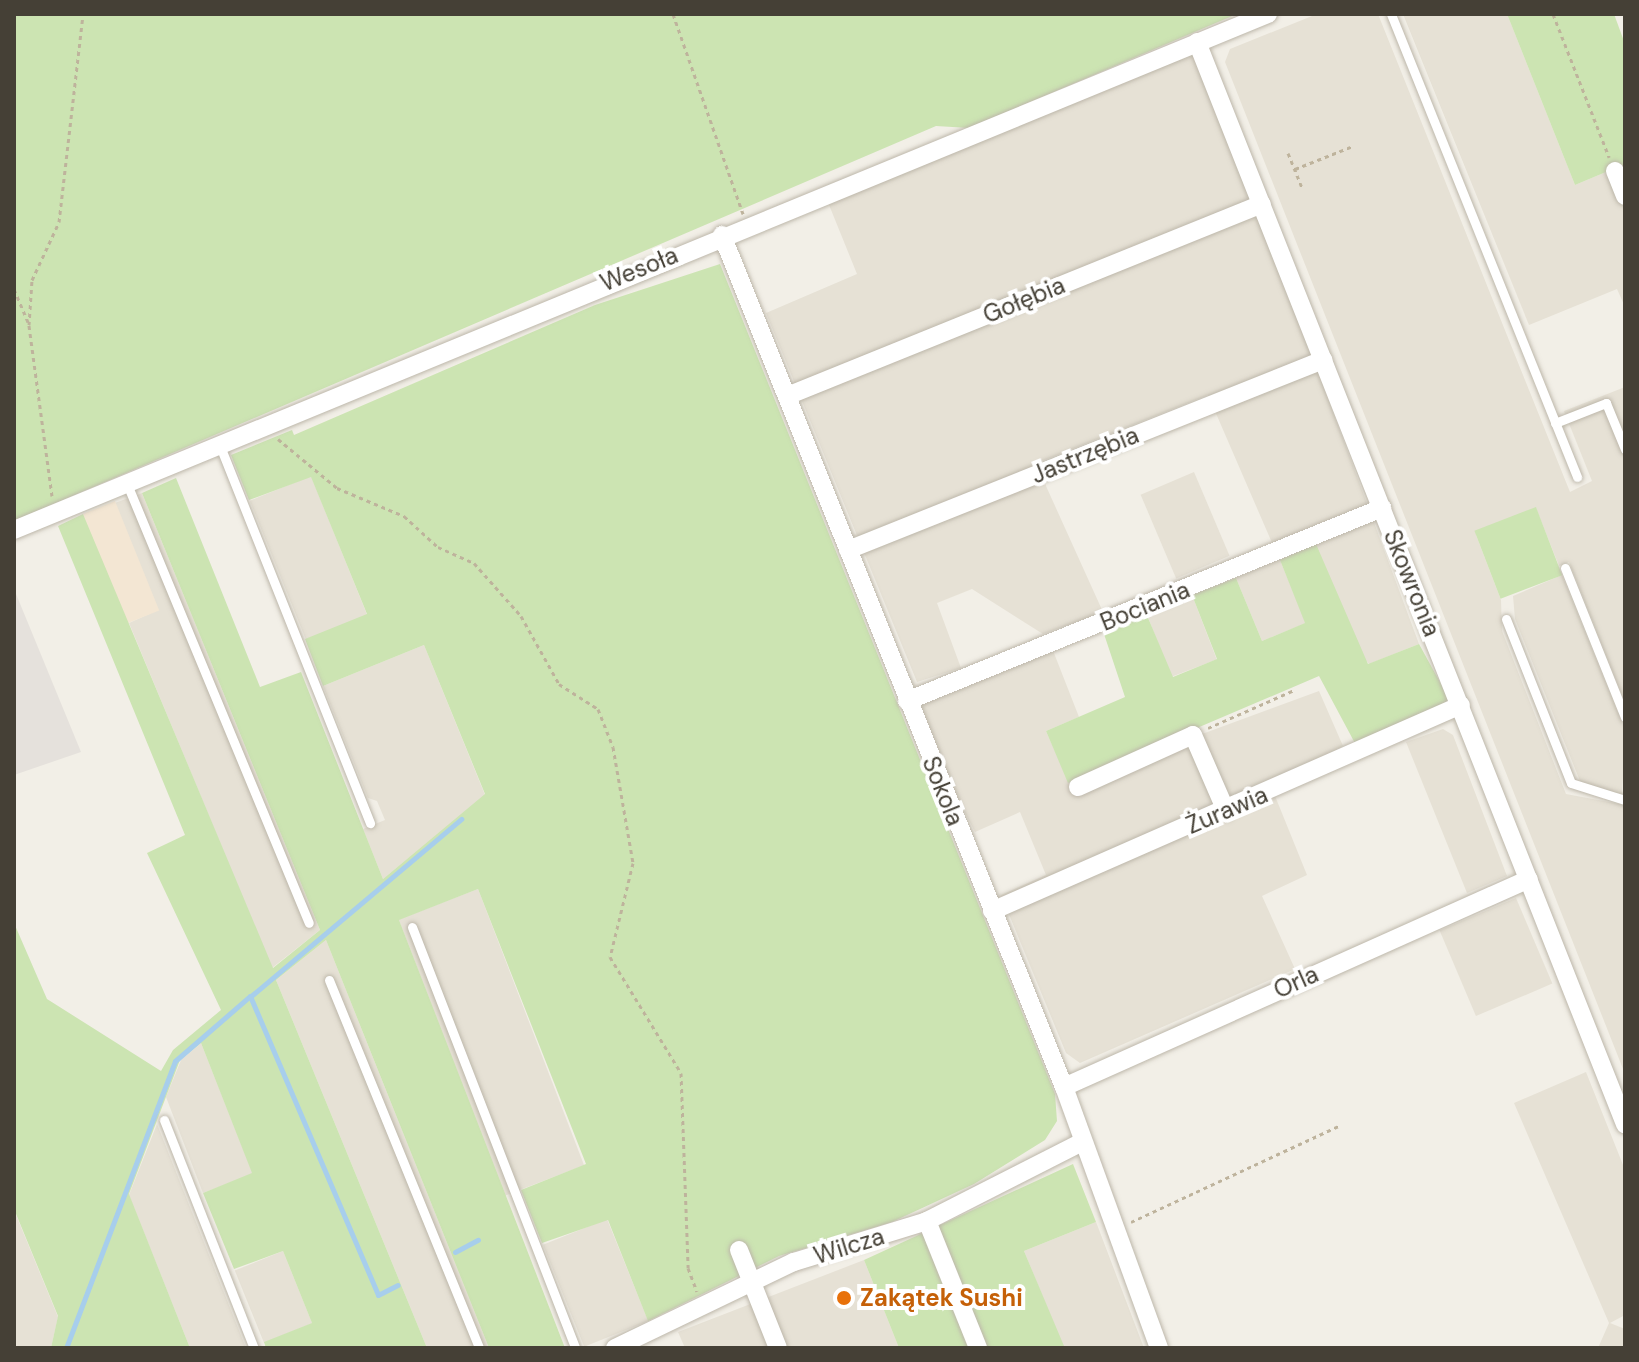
<!DOCTYPE html>
<html>
<head>
<meta charset="utf-8">
<style>
	body { margin:0 }
	#map { position:relative; width:1639px; height:1362px; overflow:hidden; background:#f2efe7; font-family:"DM Sans",sans-serif }
	div>[style] { position:absolute }
	.residential>* { inset:0; background:#e6e1d5; transform-origin:0 0 }
	.commercial>* { inset:0; background:#f3e6d3; transform-origin:0 0 }
	.industrial>* { inset:0; background:#e5e1dc }
	.green>* { inset:0; background:#cce4b2; transform-origin:0 0 }
	.stream>* { height:5px; margin:-2.5px; padding:0 2.5px; transform-origin:2.5px; border-radius:2.5px; background:#a7ceec }
	.path>* { height:3px; margin-top:-1.5px; transform-origin:0; background:repeating-linear-gradient(90deg,#beb39c 0 4px,transparent 0 8px) }
	.roads { filter:drop-shadow(0 0 2px #bdb7aa) drop-shadow(0 0 2px #bdb7aa) }
	.service>* { height:9px; margin:-4.5px; padding:0 4.5px; transform-origin:4.5px; border-radius:4.5px; background:#fff }
	.minor>* { height:18px; margin:-9px; padding:0 9px; transform-origin:9px; border-radius:9px; background:#fff }
	.dots>* { width:22px; height:22px; translate:-50% -50%; box-sizing:border-box; border:4px solid #fff; border-radius:50% }
	span { translate:-50% -50%; white-space:nowrap; text-align:center; line-height:1.15; -webkit-text-stroke:8px #fff; paint-order:stroke }
	.street-label { font-size:24px; color:#454036 }
	.food-label { font-size:24px; color:#c56008; font-weight:700 }
	.left { translate:0 -50%; text-align:left }
	.frame { position:absolute; inset:0; border:16px solid #454036; pointer-events:none }
</style>
</head>
<body>
<div id="map">
	<div class="residential">
		<i style="clip-path:polygon(1317px 14px,1378px 14px,1570px 492px,1592px 481px,1564px 411px,1625px 387px,1625px 703px,1569px 562px,1559px 566px,1536px 508px,1476px 535px,1501px 600px,1502px 631px,1566px 794px,1625px 805px,1625px 1074px,1225px 62px,1230px 49px)"></i>
		<i style="clip-path:polygon(1403px 14px,1507px 14px,1575px 185px,1625px 164px,1625px 307px,1617px 289px,1529px 325px)"></i>
		<i style="clip-path:polygon(1197px 45px,1419px 644px,1369px 664px,1280px 560px,1306px 623px,1262px 641px,1236px 578px,1279px 559px,1208px 395px,1042px 461px,1046px 486px,1103px 612px,1043px 634px,972px 589px,937px 603px,961px 668px,917px 682px,766px 313px,857px 274px,825px 195px)"></i>
		<i style="left:1194px;top:472px;width:91px;height:58px;rotate:67deg"></i>
		<i style="left:311px;top:476px;width:150px;height:66px;rotate:68deg"></i>
		<i style="clip-path:polygon(142px 493px,320px 930px,272px 968px,129px 623px,158px 610px,115px 503px)"></i>
		<i style="clip-path:polygon(1562px 575px,1625px 730px,1622px 797px,1582px 786px,1515px 619px,1513px 596px)"></i>
		<i style="left:1192px;top:595px;width:69px;height:49px;rotate:69deg"></i>
		<i style="clip-path:polygon(424px 645px,485px 795px,383px 879px,363px 829px,385px 820px,377px 801px,368px 798px,323px 686px)"></i>
		<i style="clip-path:polygon(1052px 648px,1079px 717px,1046px 731px,1069px 783px,1319px 691px,1343px 746px,1271px 786px,1307px 875px,1262px 896px,1295px 969px,1080px 1063px,1066px 1053px,1001px 895px,1046px 875px,1020px 812px,975px 832px,907px 701px)"></i>
		<i style="clip-path:polygon(1443px 729px,1453px 735px,1507px 876px,1467px 893px,1406px 742px)"></i>
		<i style="left:478px;top:889px;width:296px;height:85px;rotate:69deg"></i>
		<i style="left:1516px;top:898px;width:93px;height:83px;rotate:67deg"></i>
		<i style="clip-path:polygon(326px 940px,489px 1348px,427px 1348px,276px 980px)"></i>
		<i style="clip-path:polygon(201px 1043px,253px 1174px,203px 1193px,166px 1097px,181px 1060px)"></i>
		<i style="clip-path:polygon(1586px 1072px,1625px 1170px,1625px 1315px,1610px 1323px,1625px 1329px,1625px 1348px,1598px 1348px,1609px 1323px,1514px 1103px)"></i>
		<i style="clip-path:polygon(157px 1124px,246px 1348px,190px 1348px,129px 1195px)"></i>
		<i style="clip-path:polygon(14px 1210px,58px 1317px,51px 1348px,14px 1348px)"></i>
		<i style="left:607px;top:1219px;width:110px;height:69px;rotate:68deg"></i>
		<i style="clip-path:polygon(1096px 1222px,1144px 1348px,1057px 1348px,1063px 1346px,1024px 1251px)"></i>
		<i style="left:283px;top:1251px;width:78px;height:52px;rotate:68deg"></i>
		<i style="clip-path:polygon(864px 1260px,899px 1348px,685px 1348px,678px 1332px)"></i>
	</div>
	<div class="commercial">
		<i style="left:115px;top:501px;width:118px;height:35px;rotate:68deg"></i>
	</div>
	<div class="industrial">
		<i style="clip-path:polygon(14px 589px,81px 752px,14px 775px)"></i>
	</div>
	<div class="green">
		<i style="clip-path:polygon(14px 14px,1237px 14px,969px 128px,936px 126px,14px 521px)"></i>
		<i style="clip-path:polygon(1507px 14px,1614px 14px,1625px 44px,1625px 164px,1575px 185px)"></i>
		<i style="clip-path:polygon(720px 264px,1055px 1094px,1057px 1121px,1045px 1140px,974px 1184px,892px 1222px,779px 1256px,648px 1321px,608px 1220px,542px 1243px,521px 1190px,586px 1164px,478px 889px,399px 920px,565px 1348px,489px 1348px,326px 940px,276px 980px,427px 1348px,266px 1348px,264px 1342px,312px 1323px,283px 1251px,234px 1269px,203px 1193px,252px 1173px,201px 1043px,180px 1060px,129px 1194px,190px 1348px,51px 1348px,58px 1316px,14px 1209px,14px 923px,47px 999px,161px 1071px,173px 1050px,221px 1010px,147px 853px,185px 835px,58px 526px,83px 514px,273px 968px,320px 930px,142px 493px,176px 478px,260px 687px,301px 672px,383px 879px,485px 794px,424px 645px,323px 686px,305px 639px,367px 614px,311px 477px,249px 500px,231px 455px,292px 430px,294px 435px,595px 305px)"></i>
		<i style="left:1536px;top:507px;width:73px;height:66px;rotate:69deg"></i>
		<i style="clip-path:polygon(1316px 544px,1368px 664px,1419px 644px,1452px 704px,1357px 747px,1319px 676px,1068px 783px,1046px 731px,1125px 697px,1103px 631px,1146px 613px,1173px 677px,1217px 659px,1192px 595px,1236px 578px,1262px 641px,1305px 623px,1280px 560px)"></i>
		<i style="clip-path:polygon(1073px 1164px,1096px 1222px,1024px 1251px,1064px 1346px,899px 1348px,864px 1260px)"></i>
	</div>
	<div class="stream">
		<i style="left:251px;top:996px;width:275px;rotate:-40.1deg"></i>
		<i style="left:455px;top:1252px;width:26px;rotate:-28deg"></i>
		<i style="left:66px;top:1348px;width:307px;rotate:-69.2deg"></i>
		<i style="left:175px;top:1061px;width:99px;rotate:-40.9deg"></i>
		<i style="left:250px;top:996px;width:325px;rotate:66.8deg"></i>
		<i style="left:378px;top:1295px;width:22px;rotate:-27deg"></i>
	</div>
	<div class="path">
		<i style="left:673px;top:14px;width:212px;rotate:70.7deg"></i>
		<i style="left:1553px;top:14px;width:154px;rotate:68.6deg"></i>
		<i style="left:1288px;top:153px;width:37px;rotate:68deg"></i>
		<i style="left:1295px;top:169px;width:62px;rotate:-21.6deg"></i>
		<i style="left:14px;top:289px;width:36px;rotate:67deg"></i>
		<i style="left:278px;top:439px;width:77px;rotate:39.7deg"></i>
		<i style="left:337px;top:488px;width:73px;rotate:22.7deg"></i>
		<i style="left:404px;top:516px;width:46px;rotate:42.4deg"></i>
		<i style="left:438px;top:547px;width:39px;rotate:24deg"></i>
		<i style="left:474px;top:563px;width:71px;rotate:48.4deg"></i>
		<i style="left:521px;top:616px;width:78px;rotate:60.8deg"></i>
		<i style="left:559px;top:684px;width:46px;rotate:32.7deg"></i>
		<i style="left:598px;top:709px;width:41px;rotate:68.5deg"></i>
		<i style="left:613px;top:747px;width:118px;rotate:80.2deg"></i>
		<i style="left:633px;top:863px;width:97px;rotate:103.7deg"></i>
		<i style="left:610px;top:957px;width:136px;rotate:58.5deg"></i>
		<i style="left:681px;top:1073px;width:195px;rotate:87.9deg"></i>
		<i style="left:688px;top:1268px;width:25px;rotate:69deg"></i>
		<i style="left:52px;top:496px;width:173px;rotate:-97.7deg"></i>
		<i style="left:29px;top:325px;width:45px;rotate:-86.2deg"></i>
		<i style="left:32px;top:280px;width:64px;rotate:-65deg"></i>
		<i style="left:59px;top:222px;width:209px;rotate:-83.4deg"></i>
		<i style="left:1208px;top:728px;width:94px;rotate:-23.8deg"></i>
		<i style="left:1131px;top:1222px;width:229px;rotate:-24.8deg"></i>
	</div>
	<div class="roads">
		<div class="service">
			<i style="left:1391px;top:14px;width:499px;rotate:68.1deg"></i>
			<i style="left:1555px;top:423px;width:55px;rotate:-21.4deg"></i>
			<i style="left:1606px;top:403px;width:50px;rotate:67.6deg"></i>
			<i style="left:220px;top:446px;width:406px;rotate:68.3deg"></i>
			<i style="left:127px;top:484px;width:475px;rotate:67.5deg"></i>
			<i style="left:1565px;top:568px;width:161px;rotate:68.1deg"></i>
			<i style="left:1506px;top:619px;width:176px;rotate:68.4deg"></i>
			<i style="left:1571px;top:783px;width:57px;rotate:17.5deg"></i>
			<i style="left:412px;top:927px;width:451px;rotate:68.8deg"></i>
			<i style="left:329px;top:980px;width:397px;rotate:67.8deg"></i>
			<i style="left:164px;top:1120px;width:245px;rotate:68.5deg"></i>
		</div>
		<div class="minor">
			<i style="left:1197px;top:42px;width:1164px;rotate:68.42deg"></i>
			<i style="left:1615px;top:171px;width:27px;rotate:68deg"></i>
			<i style="left:722px;top:235px;width:918px;rotate:68.13deg"></i>
			<i style="left:1064px;top:1087px;width:278px;rotate:70deg"></i>
			<i style="left:787px;top:396px;width:512px;rotate:-22.01deg"></i>
			<i style="left:14px;top:530px;width:1356px;rotate:-22.37deg"></i>
			<i style="left:848px;top:550px;width:512px;rotate:-21.8deg"></i>
			<i style="left:907px;top:701px;width:513px;rotate:-22.11deg"></i>
			<i style="left:1078px;top:787px;width:126px;rotate:-24.3deg"></i>
			<i style="left:1193px;top:735px;width:83px;rotate:66.5deg"></i>
			<i style="left:992px;top:911px;width:512px;rotate:-23.71deg"></i>
			<i style="left:1064px;top:1087px;width:509px;rotate:-24.1deg"></i>
			<i style="left:927px;top:1221px;width:137px;rotate:68.1deg"></i>
			<i style="left:739px;top:1250px;width:105px;rotate:68.3deg"></i>
			<i style="left:615px;top:1348px;width:199px;rotate:-25.7deg"></i>
			<i style="left:794px;top:1262px;width:139px;rotate:-17.1deg"></i>
			<i style="left:927px;top:1221px;width:174px;rotate:-27deg"></i>
		</div>
	</div>
	<div class="dots">
		<i style="left:844px;top:1298px;background:#e8710a"></i>
	</div>
	<div class="street-label">
		<span style="left:639px;top:269px;rotate:-22deg">Wesoła</span>
		<span style="left:1024px;top:300px;rotate:-22deg">Gołębia</span>
		<span style="left:1085px;top:455px;rotate:-22deg">Jastrzębia</span>
		<span style="left:1412px;top:583px;rotate:68deg">Skowronia</span>
		<span style="left:1145px;top:606px;rotate:-22deg">Bociania</span>
		<span style="left:943px;top:791px;rotate:68deg">Sokola</span>
		<span style="left:1227px;top:810px;rotate:-23deg">Żurawia</span>
		<span style="left:1296px;top:982px;rotate:-24deg">Orla</span>
		<span style="left:849px;top:1246px;rotate:-17deg">Wilcza</span>
	</div>
	<div class="food-label">
		<span class="left" style="left:860px;top:1298px">Zakątek Sushi</span>
	</div>
	<div class="frame"></div>
</div>
</body>
</html>
